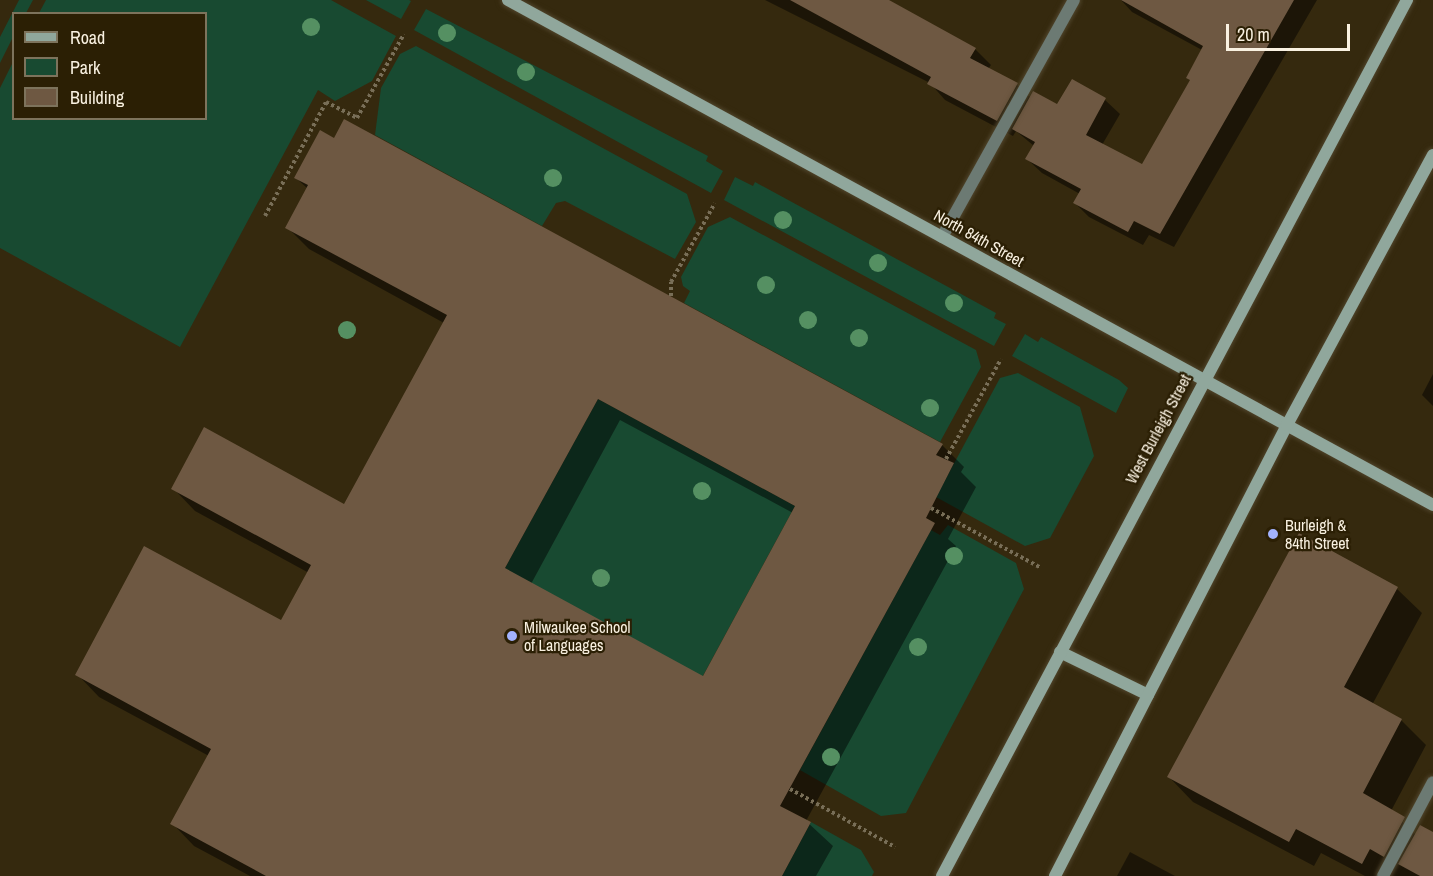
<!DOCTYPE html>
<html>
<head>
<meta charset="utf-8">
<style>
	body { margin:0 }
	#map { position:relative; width:1433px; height:876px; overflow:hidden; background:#35290e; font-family:"Archivo Narrow",sans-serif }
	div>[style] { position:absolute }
	.green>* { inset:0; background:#184a31 }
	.shadow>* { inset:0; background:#0007 }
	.building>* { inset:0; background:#6e5842 }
	.path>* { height:4px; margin-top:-2px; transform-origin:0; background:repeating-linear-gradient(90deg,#786e57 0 3px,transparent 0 6px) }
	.roads { filter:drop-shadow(0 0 2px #50452c) drop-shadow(0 0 2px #50452c) }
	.lane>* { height:12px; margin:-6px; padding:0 6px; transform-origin:6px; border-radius:6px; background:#6c7a73 }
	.secondary>* { height:12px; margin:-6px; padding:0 6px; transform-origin:6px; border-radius:6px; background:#90a79c }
	.trees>* { width:18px; height:18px; margin:-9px; border-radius:50%; background:#559062 }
	.dots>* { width:16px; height:16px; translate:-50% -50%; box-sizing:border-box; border:3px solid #2b1f04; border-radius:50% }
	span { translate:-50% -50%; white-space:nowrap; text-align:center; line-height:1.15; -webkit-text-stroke:4.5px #2b1f04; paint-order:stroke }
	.street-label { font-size:16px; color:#f9f1e1 }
	.poi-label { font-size:16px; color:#f9f1e1 }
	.left { translate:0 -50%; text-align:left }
	.legend { position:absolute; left:12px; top:12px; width:195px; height:108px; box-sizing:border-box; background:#2b1f04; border:2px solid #7d735c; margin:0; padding:8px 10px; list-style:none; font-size:18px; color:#f9f1e1 }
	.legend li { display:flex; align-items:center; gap:12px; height:30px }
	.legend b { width:30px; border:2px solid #7d735c }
	.scale { position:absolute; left:1226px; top:24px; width:124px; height:27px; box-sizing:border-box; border:3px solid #f9f1e1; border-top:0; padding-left:8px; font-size:18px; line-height:21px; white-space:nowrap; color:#f9f1e1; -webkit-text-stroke:4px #2b1f04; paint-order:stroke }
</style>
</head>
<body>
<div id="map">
	<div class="green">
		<i style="clip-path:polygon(19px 0,33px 0,26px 13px,14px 14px,13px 37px,0 63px,0 37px)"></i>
		<i style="clip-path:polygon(46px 0,331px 0,396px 36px,372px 81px,335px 101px,318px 90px,180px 347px,0 248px,0 88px,13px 62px,14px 118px,206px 118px,206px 14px,39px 13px)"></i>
		<i style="clip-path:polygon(366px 0,409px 0,411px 1px,401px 19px)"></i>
		<i style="clip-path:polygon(426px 9px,708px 156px,706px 161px,723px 171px,711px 193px,414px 30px)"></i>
		<i style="clip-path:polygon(416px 46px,687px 194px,696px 222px,675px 259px,565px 201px,556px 203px,542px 226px,375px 135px,381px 88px,400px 54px)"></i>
		<i style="clip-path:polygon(735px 177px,753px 186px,755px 182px,996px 313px,994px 318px,1006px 324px,994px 346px,724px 200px)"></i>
		<i style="clip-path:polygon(730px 217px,976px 350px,981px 367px,940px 442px,684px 303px,690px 291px,683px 286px,681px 277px,708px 227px)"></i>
		<i style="clip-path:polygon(1025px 334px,1038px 342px,1041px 337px,1119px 380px,1128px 388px,1116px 413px,1012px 356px)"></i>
		<i style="clip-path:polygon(1018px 373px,1080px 407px,1094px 456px,1050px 538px,1025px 546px,936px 497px,1000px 378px)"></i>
		<i style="clip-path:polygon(598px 399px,795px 506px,686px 707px,505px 568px)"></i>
		<i style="clip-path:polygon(948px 525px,1016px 563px,1024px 589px,906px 813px,881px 816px,800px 770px,931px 530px,940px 535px)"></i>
		<i style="clip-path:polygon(811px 822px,861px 850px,874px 872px,872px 876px,782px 876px)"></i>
	</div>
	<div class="shadow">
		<i style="clip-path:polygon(765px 0,886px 0,975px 49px,991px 65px,988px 69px,1017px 85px,1031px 98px,1058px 106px,1072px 81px,1105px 100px,1120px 114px,1102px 145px,1143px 166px,1191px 81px,1202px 50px,1132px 12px,1121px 0,1317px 0,1174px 247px,1149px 235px,1143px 245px,1089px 217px,1075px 203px,1080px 194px,1042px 173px,1027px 159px,1034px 146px,1016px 131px,1013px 136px,945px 100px,930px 83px)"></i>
		<i style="clip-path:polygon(evenodd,296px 178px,942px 445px,964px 467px,961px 472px,976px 487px,948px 539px,956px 546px,806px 821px,833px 846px,816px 876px,250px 876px,194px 846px,172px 823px,209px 756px,99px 697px,77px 674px,282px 622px,309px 573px,195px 511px,173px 488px,344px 506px,444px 323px,309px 249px,287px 227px,308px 189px,296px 178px,620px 420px,793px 513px,703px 678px,531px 584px,620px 420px)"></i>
		<i style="clip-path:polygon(1433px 374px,1433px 406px,1422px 395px)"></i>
		<i style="clip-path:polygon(1299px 535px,1397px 589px,1422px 613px,1372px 705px,1402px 721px,1426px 745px,1391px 811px,1416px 835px,1433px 840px,1433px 876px,1365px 876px,1321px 853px,1314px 866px,1193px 802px,1169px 777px)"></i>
		<i style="clip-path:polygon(1130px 852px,1175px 876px,1117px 876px)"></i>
	</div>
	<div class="building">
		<i style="clip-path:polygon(790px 0,889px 0,976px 48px,970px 58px,1018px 83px,997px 121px,927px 84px,931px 77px)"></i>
		<i style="clip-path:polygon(1121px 0,1294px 0,1160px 234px,1134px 221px,1128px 232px,1073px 203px,1081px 189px,1025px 159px,1035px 142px,1012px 129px,1033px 91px,1057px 104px,1072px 79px,1106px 98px,1086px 135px,1142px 164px,1190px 80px,1186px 78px,1203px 46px)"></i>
		<i style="clip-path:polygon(evenodd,344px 119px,943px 444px,936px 455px,954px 463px,926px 518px,935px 523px,780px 806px,811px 822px,782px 876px,266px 876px,170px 824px,211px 749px,75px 675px,144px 546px,281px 620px,311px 565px,171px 489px,204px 427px,344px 504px,447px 315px,285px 228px,308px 185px,294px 178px,320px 130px,334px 138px,344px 119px,598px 399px,795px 506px,703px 676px,505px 568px,598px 399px)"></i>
		<i style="clip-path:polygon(1299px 533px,1398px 587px,1344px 687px,1402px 719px,1363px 793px,1405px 817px,1384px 857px,1370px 849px,1362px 864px,1296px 829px,1289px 842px,1167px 777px)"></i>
		<i style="clip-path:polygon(1420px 825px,1433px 832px,1433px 876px,1420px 876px,1398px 864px)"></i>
	</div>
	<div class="path">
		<i style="left:265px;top:216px;width:129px;rotate:-61.8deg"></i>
		<i style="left:326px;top:102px;width:35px;rotate:27deg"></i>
		<i style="left:357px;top:118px;width:96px;rotate:-60.8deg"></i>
		<i style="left:671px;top:296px;width:14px;rotate:-90deg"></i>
		<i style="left:671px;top:282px;width:90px;rotate:-60.9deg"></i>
		<i style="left:946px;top:459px;width:114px;rotate:-61.2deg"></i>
		<i style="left:931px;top:508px;width:125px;rotate:28.6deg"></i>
		<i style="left:790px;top:789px;width:120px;rotate:28.9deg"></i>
	</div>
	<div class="roads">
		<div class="lane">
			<i style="left:942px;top:237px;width:271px;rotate:-60.9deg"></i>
			<i style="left:1383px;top:876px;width:106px;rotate:-62deg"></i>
		</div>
		<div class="secondary">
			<i style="left:508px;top:0;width:1054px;rotate:28.63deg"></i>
			<i style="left:1060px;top:652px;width:98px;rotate:26deg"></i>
			<i style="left:942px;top:876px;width:992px;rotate:-62.04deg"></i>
			<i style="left:1055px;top:876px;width:507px;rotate:-62.78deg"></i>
			<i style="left:1287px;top:425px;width:307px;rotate:-61.6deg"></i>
		</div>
	</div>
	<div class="trees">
		<i style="left:311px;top:27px"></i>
		<i style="left:447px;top:33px"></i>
		<i style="left:526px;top:72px"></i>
		<i style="left:553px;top:178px"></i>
		<i style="left:783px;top:220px"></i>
		<i style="left:878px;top:263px"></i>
		<i style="left:766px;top:285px"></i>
		<i style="left:954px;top:303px"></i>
		<i style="left:808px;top:320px"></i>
		<i style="left:347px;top:330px"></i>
		<i style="left:859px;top:338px"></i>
		<i style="left:930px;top:408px"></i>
		<i style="left:702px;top:491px"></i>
		<i style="left:954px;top:556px"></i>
		<i style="left:601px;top:578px"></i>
		<i style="left:918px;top:647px"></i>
		<i style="left:831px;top:757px"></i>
	</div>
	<div class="dots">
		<i style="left:1273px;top:534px;background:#a2b2fd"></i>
		<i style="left:512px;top:636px;background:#a2b2fd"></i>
	</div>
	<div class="street-label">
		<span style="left:979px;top:238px;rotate:29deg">North 84th Street</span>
		<span style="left:1158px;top:429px;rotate:-62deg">West Burleigh Street</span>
	</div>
	<div class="poi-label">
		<span class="left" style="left:1285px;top:534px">Burleigh &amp;<br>84th Street</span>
		<span class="left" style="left:524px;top:636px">Milwaukee School<br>of Languages</span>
	</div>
	<ul class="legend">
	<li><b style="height:8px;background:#90a79c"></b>Road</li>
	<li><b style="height:16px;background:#184a31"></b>Park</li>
	<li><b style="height:16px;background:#6e5842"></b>Building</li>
	</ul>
	<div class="scale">20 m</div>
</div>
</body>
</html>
